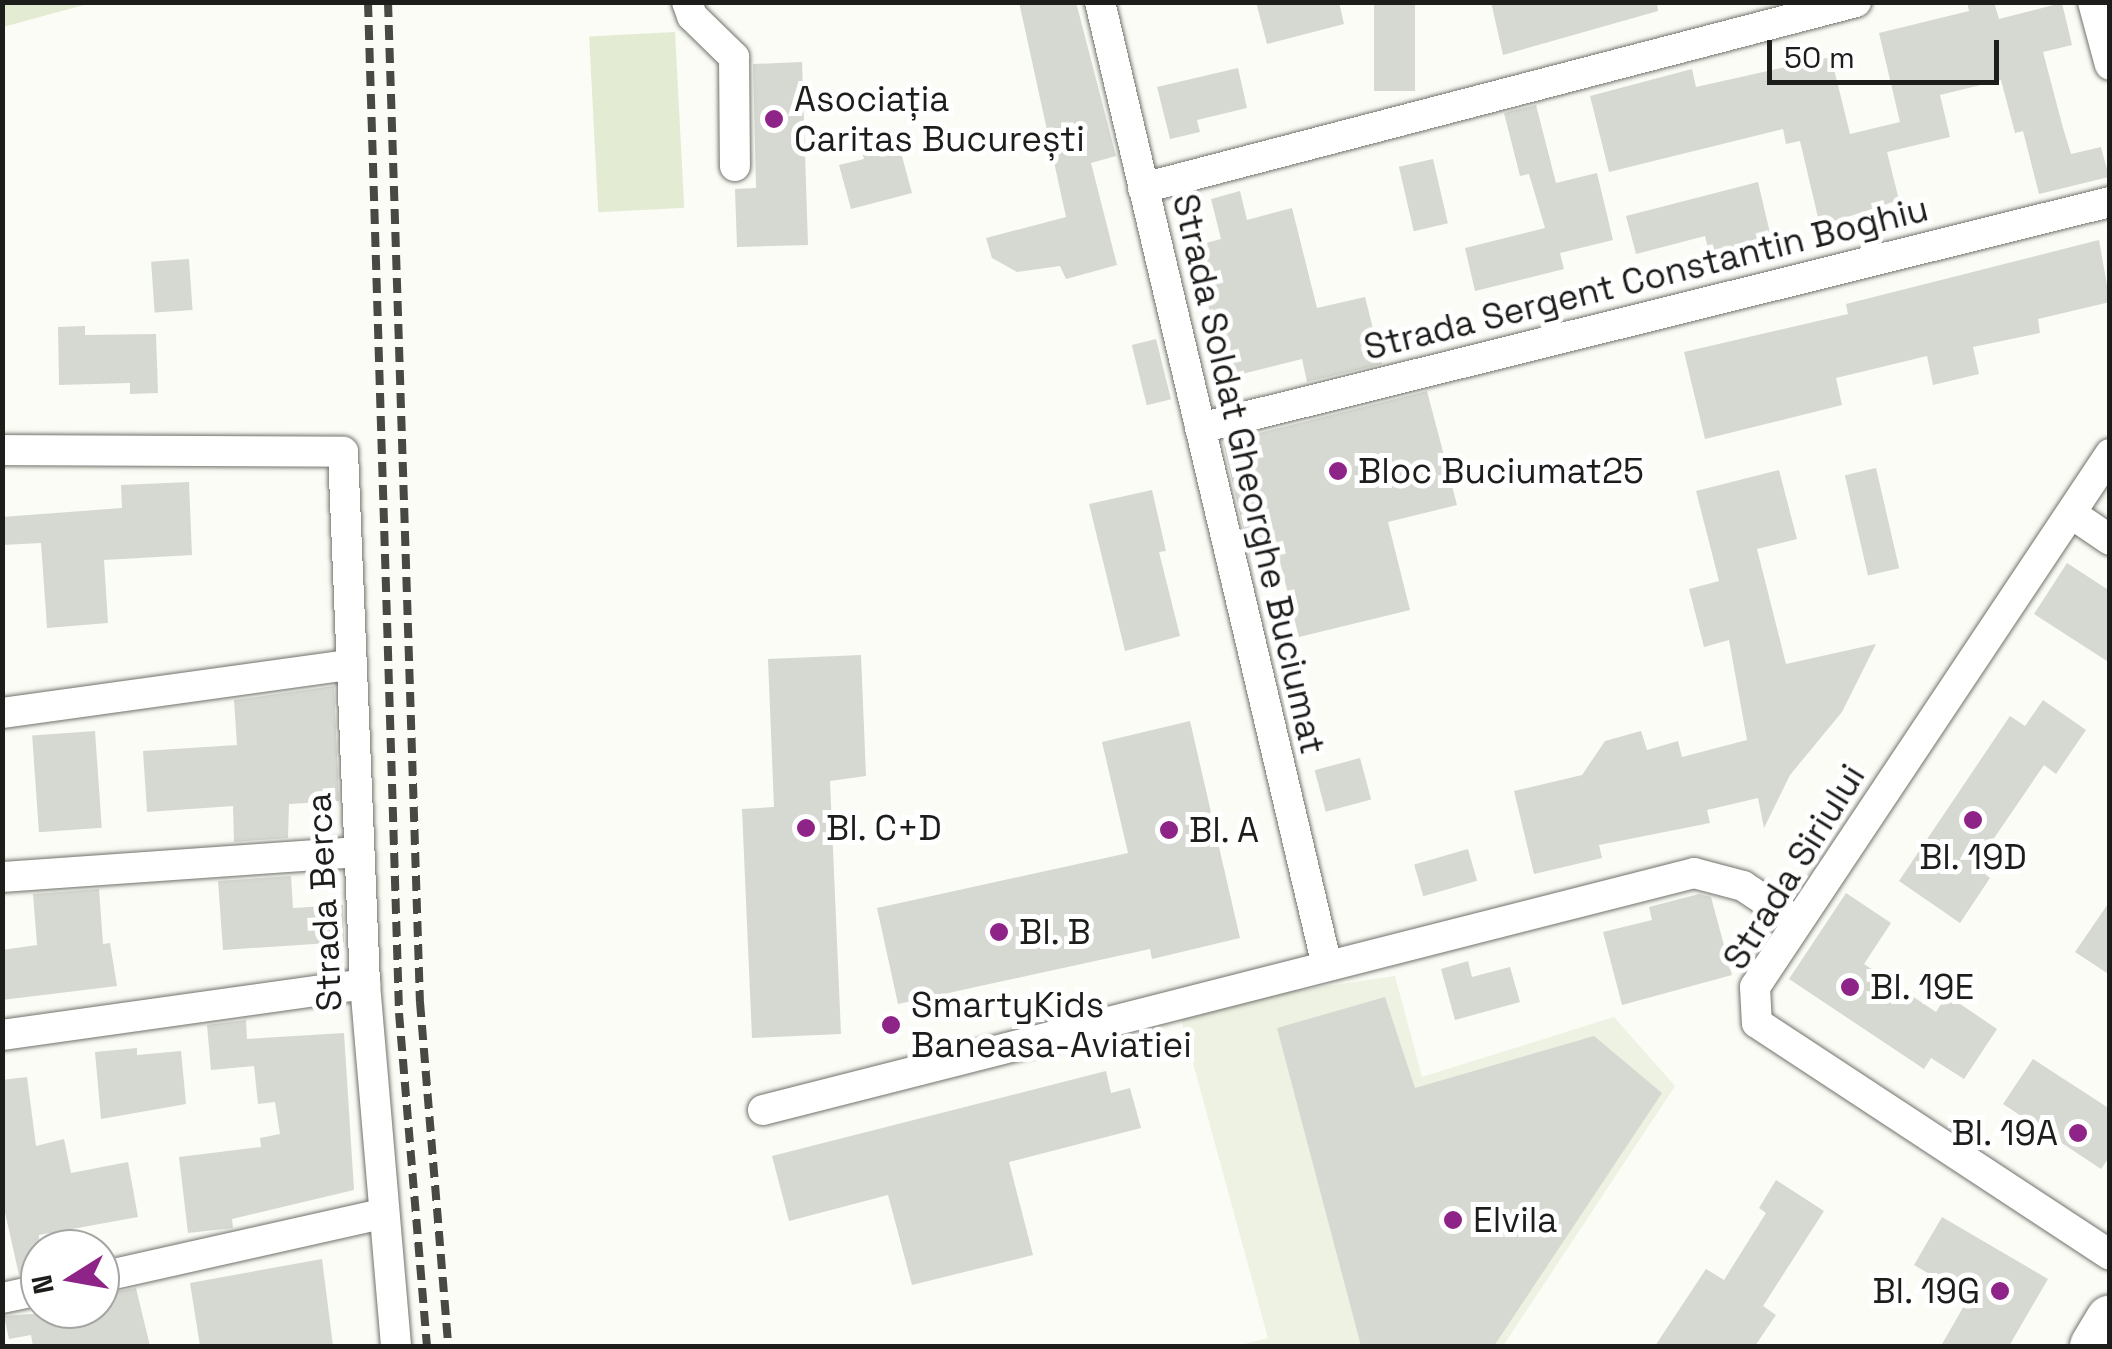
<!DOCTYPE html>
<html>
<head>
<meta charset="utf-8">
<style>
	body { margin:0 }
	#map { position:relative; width:2112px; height:1349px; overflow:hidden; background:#fafcf5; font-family:"Space Grotesk",sans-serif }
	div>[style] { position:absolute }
	.built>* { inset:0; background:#eef2e3 }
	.green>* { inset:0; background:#e3ebd3; transform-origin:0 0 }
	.building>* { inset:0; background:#d6d9d1; transform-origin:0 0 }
	.roads { filter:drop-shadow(0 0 2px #71736c) drop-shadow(0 0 2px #71736c) }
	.street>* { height:30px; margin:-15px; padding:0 15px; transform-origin:15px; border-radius:15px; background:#fff }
	.primary>* { height:48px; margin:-24px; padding:0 24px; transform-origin:24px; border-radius:24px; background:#fff }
	.rail>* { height:8px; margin-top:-4px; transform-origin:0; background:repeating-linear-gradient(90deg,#484945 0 15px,transparent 0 23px) }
	.dots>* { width:28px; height:28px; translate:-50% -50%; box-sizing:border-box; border:5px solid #fff; border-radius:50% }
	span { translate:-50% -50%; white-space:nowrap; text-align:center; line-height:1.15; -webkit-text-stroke:10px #fff; paint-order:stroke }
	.poi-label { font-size:35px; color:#1d1e1b }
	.left { translate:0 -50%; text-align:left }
	.right { translate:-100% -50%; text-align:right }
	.street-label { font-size:35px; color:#1d1e1b }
	.frame { position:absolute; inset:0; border:5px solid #1d1e1b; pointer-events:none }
	.north { position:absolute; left:20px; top:1229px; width:100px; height:100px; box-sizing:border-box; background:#fff; border:2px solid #a5a5a4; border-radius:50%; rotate:259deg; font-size:28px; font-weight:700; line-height:40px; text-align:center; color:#1d1e1b }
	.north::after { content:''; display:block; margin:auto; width:35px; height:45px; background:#8f2488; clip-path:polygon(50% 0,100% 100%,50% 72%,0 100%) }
	.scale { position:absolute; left:1767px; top:40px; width:232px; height:45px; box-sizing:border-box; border:5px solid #1d1e1b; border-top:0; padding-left:12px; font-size:30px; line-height:35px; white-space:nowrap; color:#1d1e1b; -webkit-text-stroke:8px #fff; paint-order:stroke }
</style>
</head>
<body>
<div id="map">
	<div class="built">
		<i style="clip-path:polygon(1395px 976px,1422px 1077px,1614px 1017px,1675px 1086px,1503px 1346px,1237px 1346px,1268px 1338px,1178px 1008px)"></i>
	</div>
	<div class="green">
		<i style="clip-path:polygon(3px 2px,91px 2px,91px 3px,3px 27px)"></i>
		<i style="left:675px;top:32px;width:176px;height:86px;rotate:87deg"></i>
	</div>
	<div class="building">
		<i style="clip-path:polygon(1019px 2px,1076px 2px,1116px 156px,1091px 163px,1117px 265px,1066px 279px,1060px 266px,1017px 272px,992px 258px,986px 238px,1066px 217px)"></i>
		<i style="clip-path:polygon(1256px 2px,1339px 2px,1344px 24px,1267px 44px)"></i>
		<i style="left:1374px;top:2px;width:41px;height:89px"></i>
		<i style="clip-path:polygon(1491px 2px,1657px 2px,1658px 11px,1503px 55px)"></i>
		<i style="clip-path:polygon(1967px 2px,1994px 2px,1999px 19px,2062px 3px,2072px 45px,2043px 52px,2063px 128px,2071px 154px,2101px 147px,2109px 177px,2039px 194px,2023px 131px,2015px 133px,2001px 80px,1940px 95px,1950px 137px,1887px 152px,1899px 200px,1820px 226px,1800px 141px,1786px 144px,1783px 129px,1609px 172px,1590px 96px,1692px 69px,1696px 87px,1831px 57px,1850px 134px,1900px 122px,1879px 33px,1969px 11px)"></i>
		<i style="clip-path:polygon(802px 62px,808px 245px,737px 247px,735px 189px,756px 188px,753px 64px)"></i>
		<i style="clip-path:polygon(1238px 68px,1247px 108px,1197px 120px,1200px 132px,1170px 139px,1157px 87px)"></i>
		<i style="clip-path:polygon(1536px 105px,1556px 183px,1597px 173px,1613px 240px,1560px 253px,1564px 269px,1475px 291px,1465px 248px,1545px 228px,1529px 174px,1520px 176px,1504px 113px)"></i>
		<i style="clip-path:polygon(897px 138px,912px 193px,851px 209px,839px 165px,864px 159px,861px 148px)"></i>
		<i style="left:1433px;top:159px;width:66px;height:35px;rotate:77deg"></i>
		<i style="clip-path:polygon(1758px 182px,1773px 246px,1711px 260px,1705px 236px,1636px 254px,1626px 216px)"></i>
		<i style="clip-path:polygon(1240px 191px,1247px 220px,1292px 208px,1317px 308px,1365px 297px,1382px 364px,1307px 382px,1302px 359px,1226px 378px,1194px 246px,1221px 239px,1211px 199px)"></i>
		<i style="clip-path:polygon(2099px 240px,2110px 302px,2038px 319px,2040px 333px,1973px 347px,1979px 374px,1933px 385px,1927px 356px,1836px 378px,1842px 405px,1705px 439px,1684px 352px,1848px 314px,1846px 304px)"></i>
		<i style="left:189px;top:259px;width:51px;height:38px;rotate:86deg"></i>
		<i style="clip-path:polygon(85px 326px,85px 335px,156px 334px,158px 393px,130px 394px,130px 383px,59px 385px,58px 327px)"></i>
		<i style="left:1156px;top:339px;width:62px;height:25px;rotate:76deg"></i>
		<i style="clip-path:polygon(1427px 391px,1457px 505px,1388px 522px,1410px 610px,1299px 637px,1277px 550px,1250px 557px,1223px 442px)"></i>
		<i style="left:1876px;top:468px;width:103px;height:32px;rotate:77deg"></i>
		<i style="clip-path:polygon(1779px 470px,1797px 539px,1757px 549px,1786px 664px,1876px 644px,1842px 712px,1790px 775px,1764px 828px,1758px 798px,1707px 810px,1710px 823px,1599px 845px,1602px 858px,1534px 874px,1514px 791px,1582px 775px,1605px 741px,1641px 731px,1647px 750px,1678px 741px,1682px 757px,1747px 740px,1729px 640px,1704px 647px,1689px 589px,1719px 581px,1696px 491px)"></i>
		<i style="clip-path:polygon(189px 482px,192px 555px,104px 560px,108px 623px,47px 628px,41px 543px,2px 545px,2px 517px,122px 508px,121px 485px)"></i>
		<i style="clip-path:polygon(1152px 490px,1166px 551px,1159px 552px,1180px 636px,1125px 651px,1089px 504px)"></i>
		<i style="clip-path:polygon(2067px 563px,2110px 591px,2110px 663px,2034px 614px)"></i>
		<i style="clip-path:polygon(861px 655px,866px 776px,830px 781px,841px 1034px,752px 1038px,742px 809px,774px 807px,768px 659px)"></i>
		<i style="clip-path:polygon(334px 686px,339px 801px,289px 804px,288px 838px,234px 842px,233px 806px,147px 812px,143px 751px,237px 745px,234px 700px)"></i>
		<i style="clip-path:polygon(2043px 700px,2086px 730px,2056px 774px,2044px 765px,1975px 866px,1990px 878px,1960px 923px,1899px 881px,2010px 716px,2025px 726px)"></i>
		<i style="clip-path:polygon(1190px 721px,1240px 938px,1152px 959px,1150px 949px,898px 1004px,877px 908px,1128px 853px,1102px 742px)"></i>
		<i style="left:95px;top:731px;width:97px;height:63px;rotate:86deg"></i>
		<i style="left:1360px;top:758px;width:43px;height:47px;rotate:75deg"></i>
		<i style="left:1468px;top:849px;width:33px;height:56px;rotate:74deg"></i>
		<i style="clip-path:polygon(291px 876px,293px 908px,343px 905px,344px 942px,223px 950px,218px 881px)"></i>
		<i style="clip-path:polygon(99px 889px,103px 944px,110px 943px,117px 986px,2px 1000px,2px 950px,37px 945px,33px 894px)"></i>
		<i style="clip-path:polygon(1846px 893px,1891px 923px,1864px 964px,1936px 1012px,1947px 995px,1997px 1029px,1964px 1079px,1931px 1058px,1924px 1069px,1789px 979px)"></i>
		<i style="clip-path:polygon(1699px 894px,1711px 897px,1732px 975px,1622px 1005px,1603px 932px,1652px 920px,1649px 907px)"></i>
		<i style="clip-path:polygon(2110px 901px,2110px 975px,2075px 952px)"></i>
		<i style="clip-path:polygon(1468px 961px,1472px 977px,1510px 967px,1520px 1002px,1455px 1020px,1441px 969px)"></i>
		<i style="clip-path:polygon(1385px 997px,1415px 1088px,1594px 1036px,1662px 1093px,1494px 1346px,1361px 1346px,1277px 1028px)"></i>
		<i style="clip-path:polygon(246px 1020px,247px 1039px,344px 1033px,354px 1190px,232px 1219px,233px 1228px,188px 1233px,179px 1157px,261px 1147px,260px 1138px,280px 1134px,275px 1102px,258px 1104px,254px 1066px,211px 1070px,207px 1025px)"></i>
		<i style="clip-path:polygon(137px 1048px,137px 1055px,181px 1051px,186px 1104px,101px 1119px,95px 1052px)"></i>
		<i style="clip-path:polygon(2033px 1059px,2110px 1109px,2110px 1156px,2101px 1169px,2003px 1104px)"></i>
		<i style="clip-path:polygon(1106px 1071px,1111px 1093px,1130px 1088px,1141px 1128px,1009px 1162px,1033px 1255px,912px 1285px,888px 1195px,789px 1221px,772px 1156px)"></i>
		<i style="clip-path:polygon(27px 1077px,36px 1146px,64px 1139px,71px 1173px,128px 1162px,138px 1217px,39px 1235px,40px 1272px,19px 1275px,2px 1199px,2px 1080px)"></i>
		<i style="clip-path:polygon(1776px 1180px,1824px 1211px,1763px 1306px,1776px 1315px,1755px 1346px,1655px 1346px,1706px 1269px,1724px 1280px,1766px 1213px,1759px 1208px)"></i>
		<i style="clip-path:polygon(1942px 1217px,2048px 1279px,2009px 1346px,1941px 1346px,1969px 1297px,1914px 1265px)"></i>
		<i style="clip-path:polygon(322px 1259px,333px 1346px,200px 1346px,190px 1283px)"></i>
		<i style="clip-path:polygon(136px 1288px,150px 1346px,33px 1346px,31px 1335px,9px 1339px,4px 1316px,100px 1309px,100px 1295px)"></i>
	</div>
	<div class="roads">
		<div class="street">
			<i style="left:687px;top:2px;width:15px;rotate:70deg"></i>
			<i style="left:692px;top:16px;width:59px;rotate:44.3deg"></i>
			<i style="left:734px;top:57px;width:109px;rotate:89.5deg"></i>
			<i style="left:1100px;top:2px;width:986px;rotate:76.75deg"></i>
			<i style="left:2093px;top:2px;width:65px;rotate:74.9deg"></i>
			<i style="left:1143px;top:188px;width:737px;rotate:-14.62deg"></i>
			<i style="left:1200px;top:428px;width:938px;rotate:-13.95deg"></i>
			<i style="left:2px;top:450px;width:341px;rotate:0.3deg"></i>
			<i style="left:343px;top:452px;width:532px;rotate:87.63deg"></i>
			<i style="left:365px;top:984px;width:363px;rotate:85.1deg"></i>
			<i style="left:2110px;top:454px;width:640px;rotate:123.67deg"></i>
			<i style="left:1755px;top:987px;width:36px;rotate:87deg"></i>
			<i style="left:1757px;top:1023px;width:422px;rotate:33.3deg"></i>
			<i style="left:2072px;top:514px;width:46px;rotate:34.4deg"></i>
			<i style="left:2px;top:713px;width:350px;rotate:-7.9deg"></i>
			<i style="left:2px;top:877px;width:357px;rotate:-4deg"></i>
			<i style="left:2px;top:1035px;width:367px;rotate:-8deg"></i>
			<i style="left:763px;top:1110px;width:961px;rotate:-14.28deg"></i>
			<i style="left:1694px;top:873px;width:51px;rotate:14.9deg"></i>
			<i style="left:1743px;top:886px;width:64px;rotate:33.4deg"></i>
			<i style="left:100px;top:1277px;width:289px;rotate:-12.6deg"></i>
			<i style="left:2px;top:1298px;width:39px;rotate:-12deg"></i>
		</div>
		<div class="primary">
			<i style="left:2094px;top:1346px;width:31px;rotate:-59deg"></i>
		</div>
	</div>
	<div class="rail">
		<i style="left:368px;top:2px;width:1011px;rotate:88.24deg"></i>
		<i style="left:399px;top:1013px;width:334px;rotate:85.2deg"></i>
		<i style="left:388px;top:2px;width:1001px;rotate:88.17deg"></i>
		<i style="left:420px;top:1002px;width:345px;rotate:85.3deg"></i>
	</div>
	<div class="dots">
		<i style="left:774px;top:119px;background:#8f2488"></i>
		<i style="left:1338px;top:471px;background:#8f2488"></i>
		<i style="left:1973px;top:820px;background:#8f2488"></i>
		<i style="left:806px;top:828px;background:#8f2488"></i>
		<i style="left:1169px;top:830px;background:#8f2488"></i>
		<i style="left:999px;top:932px;background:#8f2488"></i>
		<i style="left:1850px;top:987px;background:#8f2488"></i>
		<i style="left:891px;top:1025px;background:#8f2488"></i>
		<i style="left:2078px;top:1133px;background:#8f2488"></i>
		<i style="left:1453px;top:1220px;background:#8f2488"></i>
		<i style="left:2000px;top:1291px;background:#8f2488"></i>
	</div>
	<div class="poi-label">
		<span class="left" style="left:794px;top:119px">Asociația<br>Caritas București</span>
		<span class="left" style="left:1358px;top:471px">Bloc Buciumat25</span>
		<span class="left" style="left:826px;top:828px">Bl. C+D</span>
		<span class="left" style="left:1189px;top:830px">Bl. A</span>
		<span style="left:1973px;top:857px">Bl. 19D</span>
		<span class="left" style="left:1019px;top:932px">Bl. B</span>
		<span class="left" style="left:1870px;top:987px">Bl. 19E</span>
		<span class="left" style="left:911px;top:1025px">SmartyKids<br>Baneasa-Aviatiei</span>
		<span class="right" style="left:2058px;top:1133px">Bl. 19A</span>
		<span class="left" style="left:1473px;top:1220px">Elvila</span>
		<span class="right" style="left:1980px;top:1291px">Bl. 19G</span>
	</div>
	<div class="street-label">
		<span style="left:1646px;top:278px;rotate:-14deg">Strada Sergent Constantin Boghiu</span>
		<span style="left:1249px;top:474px;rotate:77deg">Strada Soldat Gheorghe Buciumat</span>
		<span style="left:1794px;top:867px;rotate:-58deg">Strada Siriului</span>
		<span style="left:324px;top:902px;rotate:-93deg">Strada Berca</span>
	</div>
	<div class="frame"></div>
	<div class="north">N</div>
	<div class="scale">50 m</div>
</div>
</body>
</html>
